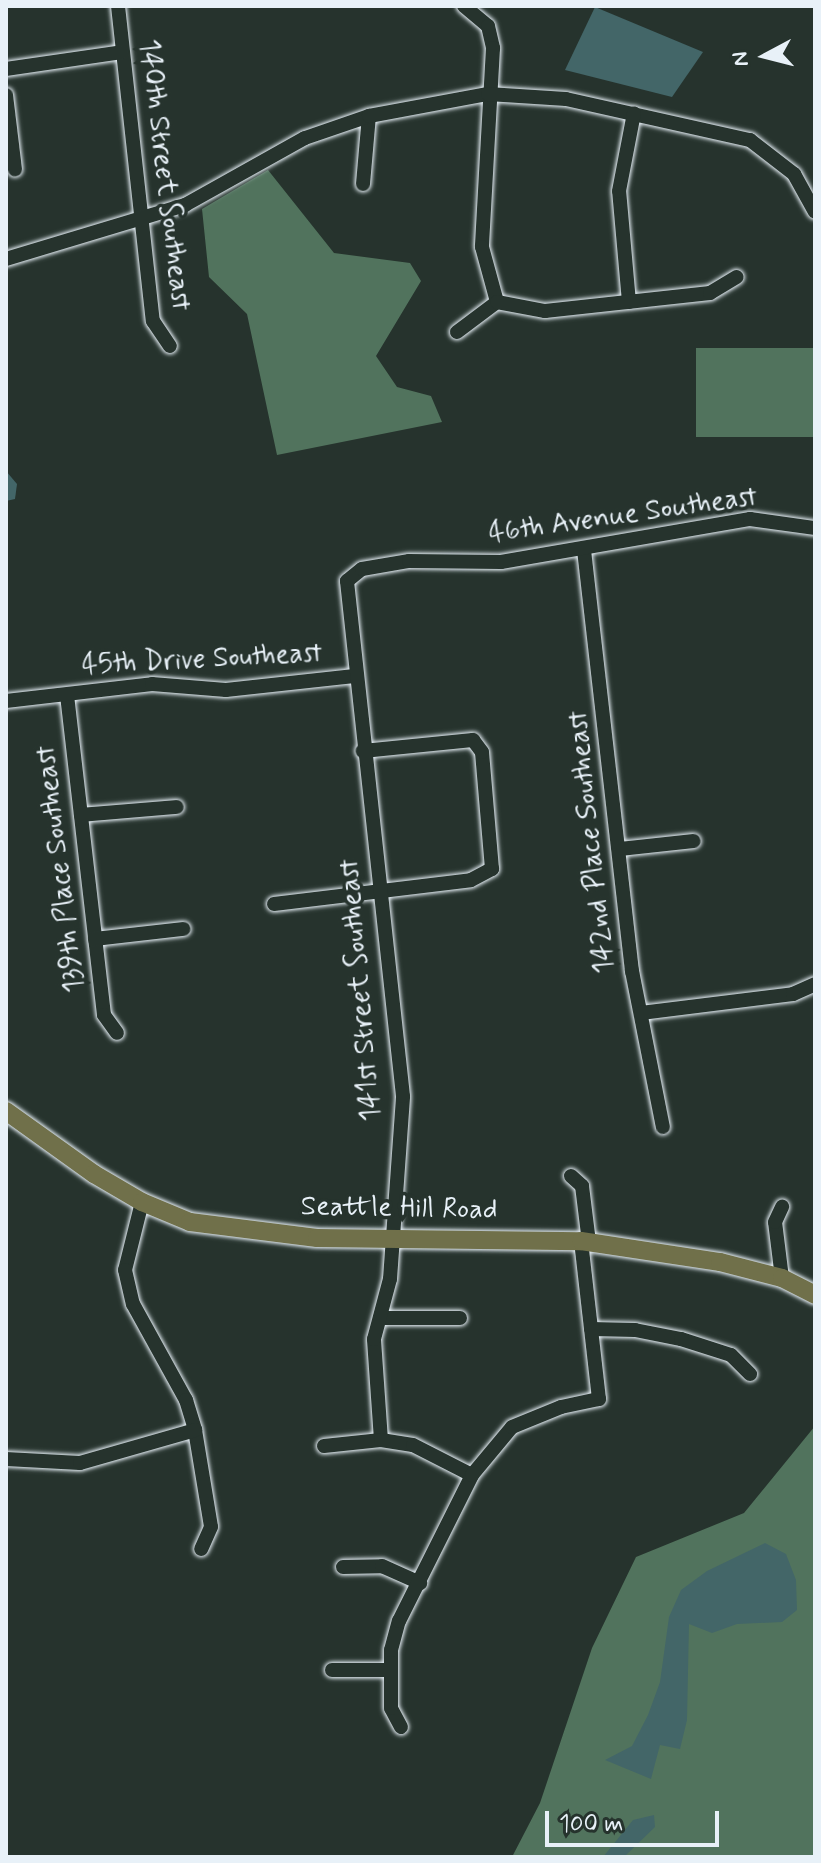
<!DOCTYPE html>
<html>
<head>
<meta charset="utf-8">
<style>
	body { margin:0 }
	#map { position:relative; width:821px; height:1863px; overflow:hidden; background:#26332d; font-family:Mynerve,sans-serif }
	div>[style] { position:absolute }
	.green>* { inset:0; background:#51735d; transform-origin:0 0 }
	.water>* { inset:0; background:#436668 }
	.roads { filter:drop-shadow(0 0 2px #e8f1f8) drop-shadow(0 0 2px #e8f1f8) }
	.minor>* { height:14px; margin:-7px; padding:0 7px; transform-origin:7px; border-radius:7px; background:#26332d }
	.major>* { height:18px; margin:-9px; padding:0 9px; transform-origin:9px; border-radius:9px; background:#70704a }
	span { translate:-50% -50%; white-space:nowrap; text-align:center; line-height:1.15; -webkit-text-stroke:7px #26332d; paint-order:stroke }
	.street-label { font-size:28px; color:#e8f1f8 }
	.frame { position:absolute; inset:0; border:8px solid #e8f1f8; pointer-events:none }
	.north { position:absolute; left:725px; top:16px; width:80px; height:80px; -webkit-text-stroke:6px #26332d; paint-order:stroke; rotate:263deg; font-size:22px; font-weight:700; line-height:32px; text-align:center; color:#e8f1f8 }
	.north::after { content:''; display:block; margin:auto; width:28px; height:36px; background:#e8f1f8; clip-path:polygon(50% 0,100% 100%,50% 72%,0 100%) }
	.scale { position:absolute; left:545px; top:1811px; width:174px; height:36px; box-sizing:border-box; border:4px solid #e8f1f8; border-top:0; padding-left:10px; font-size:24px; line-height:28px; white-space:nowrap; color:#e8f1f8; -webkit-text-stroke:6px #26332d; paint-order:stroke }
</style>
</head>
<body>
<div id="map">
	<div class="green">
		<i style="clip-path:polygon(268px 170px,334px 253px,410px 263px,421px 281px,376px 356px,397px 387px,431px 396px,442px 422px,277px 455px,247px 314px,209px 277px,202px 209px)"></i>
		<i style="left:815px;top:348px;width:89px;height:119px;rotate:90deg"></i>
		<i style="clip-path:polygon(815px 1426px,815px 1857px,512px 1857px,540px 1803px,592px 1648px,636px 1557px,744px 1513px)"></i>
	</div>
	<div class="water">
		<i style="clip-path:polygon(595px 7px,703px 52px,672px 97px,565px 70px)"></i>
		<i style="clip-path:polygon(6px 471px,17px 484px,15px 499px,6px 501px)"></i>
		<i style="clip-path:polygon(765px 1543px,786px 1554px,796px 1580px,797px 1610px,782px 1622px,737px 1624px,712px 1633px,689px 1624px,687px 1720px,680px 1749px,660px 1745px,651px 1779px,605px 1760px,632px 1746px,648px 1715px,660px 1682px,669px 1617px,681px 1590px,707px 1571px)"></i>
		<i style="clip-path:polygon(654px 1815px,655px 1827px,624px 1857px,603px 1857px,633px 1820px)"></i>
	</div>
	<div class="roads">
		<div class="minor">
			<i style="left:118px;top:6px;width:317px;rotate:83.7deg"></i>
			<i style="left:153px;top:321px;width:30px;rotate:56deg"></i>
			<i style="left:464px;top:6px;width:31px;rotate:40deg"></i>
			<i style="left:488px;top:26px;width:23px;rotate:77deg"></i>
			<i style="left:493px;top:48px;width:199px;rotate:93.2deg"></i>
			<i style="left:482px;top:247px;width:57px;rotate:74.7deg"></i>
			<i style="left:6px;top:69px;width:117px;rotate:-8.3deg"></i>
			<i style="left:6px;top:95px;width:75px;rotate:83.1deg"></i>
			<i style="left:363px;top:184px;width:68px;rotate:-85deg"></i>
			<i style="left:6px;top:259px;width:187px;rotate:-16.8deg"></i>
			<i style="left:185px;top:205px;width:137px;rotate:-29.2deg"></i>
			<i style="left:305px;top:138px;width:68px;rotate:-19deg"></i>
			<i style="left:369px;top:116px;width:121px;rotate:-10.5deg"></i>
			<i style="left:488px;top:94px;width:78px;rotate:3.7deg"></i>
			<i style="left:566px;top:99px;width:189px;rotate:12.6deg"></i>
			<i style="left:750px;top:140px;width:56px;rotate:37.7deg"></i>
			<i style="left:794px;top:174px;width:43px;rotate:61.1deg"></i>
			<i style="left:629px;top:302px;width:111px;rotate:-95.1deg"></i>
			<i style="left:619px;top:191px;width:79px;rotate:-79.1deg"></i>
			<i style="left:457px;top:332px;width:50px;rotate:-36.9deg"></i>
			<i style="left:497px;top:302px;width:49px;rotate:10.6deg"></i>
			<i style="left:545px;top:311px;width:166px;rotate:-6.2deg"></i>
			<i style="left:710px;top:293px;width:31px;rotate:-31deg"></i>
			<i style="left:584px;top:550px;width:424px;rotate:83.5deg"></i>
			<i style="left:632px;top:971px;width:159px;rotate:78.8deg"></i>
			<i style="left:67px;top:695px;width:322px;rotate:83.4deg"></i>
			<i style="left:104px;top:1015px;width:22px;rotate:54deg"></i>
			<i style="left:6px;top:701px;width:147px;rotate:-6.6deg"></i>
			<i style="left:152px;top:684px;width:74px;rotate:4.6deg"></i>
			<i style="left:226px;top:690px;width:129px;rotate:-6.2deg"></i>
			<i style="left:81px;top:815px;width:96px;rotate:-4.8deg"></i>
			<i style="left:620px;top:849px;width:74px;rotate:-6.2deg"></i>
			<i style="left:274px;top:904px;width:198px;rotate:-6.9deg"></i>
			<i style="left:471px;top:880px;width:24px;rotate:-28deg"></i>
			<i style="left:492px;top:869px;width:117px;rotate:-94.9deg"></i>
			<i style="left:482px;top:752px;width:15px;rotate:-127deg"></i>
			<i style="left:473px;top:740px;width:111px;rotate:174.3deg"></i>
			<i style="left:95px;top:939px;width:89px;rotate:-6.5deg"></i>
			<i style="left:641px;top:1013px;width:153px;rotate:-7.1deg"></i>
			<i style="left:793px;top:994px;width:24px;rotate:-24deg"></i>
			<i style="left:571px;top:1176px;width:15px;rotate:42deg"></i>
			<i style="left:582px;top:1186px;width:56px;rotate:82.9deg"></i>
			<i style="left:142px;top:1202px;width:70px;rotate:104deg"></i>
			<i style="left:125px;top:1270px;width:35px;rotate:77deg"></i>
			<i style="left:133px;top:1304px;width:110px;rotate:61.1deg"></i>
			<i style="left:186px;top:1400px;width:31px;rotate:73deg"></i>
			<i style="left:195px;top:1430px;width:98px;rotate:80.6deg"></i>
			<i style="left:211px;top:1527px;width:24px;rotate:114deg"></i>
			<i style="left:782px;top:1278px;width:56px;rotate:-97.1deg"></i>
			<i style="left:775px;top:1222px;width:17px;rotate:-65deg"></i>
			<i style="left:380px;top:1318px;width:80px"></i>
			<i style="left:591px;top:1329px;width:44px;rotate:1.3deg"></i>
			<i style="left:635px;top:1330px;width:47px;rotate:11.1deg"></i>
			<i style="left:681px;top:1339px;width:52px;rotate:17.7deg"></i>
			<i style="left:731px;top:1355px;width:27px;rotate:45deg"></i>
			<i style="left:381px;top:1440px;width:101px;rotate:-94deg"></i>
			<i style="left:374px;top:1339px;width:62px;rotate:-75.1deg"></i>
			<i style="left:390px;top:1279px;width:183px;rotate:-85.9deg"></i>
			<i style="left:403px;top:1096px;width:518px;rotate:-96.21deg"></i>
			<i style="left:347px;top:581px;width:19px;rotate:-39deg"></i>
			<i style="left:362px;top:569px;width:48px;rotate:-9.7deg"></i>
			<i style="left:409px;top:561px;width:92px;rotate:0.6deg"></i>
			<i style="left:501px;top:562px;width:253px;rotate:-9.8deg"></i>
			<i style="left:750px;top:519px;width:66px;rotate:7.9deg"></i>
			<i style="left:324px;top:1446px;width:57px;rotate:-6deg"></i>
			<i style="left:381px;top:1440px;width:32px;rotate:9deg"></i>
			<i style="left:413px;top:1445px;width:66px;rotate:27deg"></i>
			<i style="left:6px;top:1459px;width:74px;rotate:3.1deg"></i>
			<i style="left:80px;top:1463px;width:120px;rotate:-16deg"></i>
			<i style="left:343px;top:1567px;width:39px;rotate:-1deg"></i>
			<i style="left:382px;top:1566px;width:42px;rotate:24.1deg"></i>
			<i style="left:332px;top:1670px;width:57px"></i>
			<i style="left:401px;top:1727px;width:21px;rotate:-118deg"></i>
			<i style="left:391px;top:1708px;width:58px;rotate:-90deg"></i>
			<i style="left:391px;top:1650px;width:30px;rotate:-75deg"></i>
			<i style="left:399px;top:1621px;width:163px;rotate:-63.4deg"></i>
			<i style="left:472px;top:1475px;width:62px;rotate:-50.2deg"></i>
			<i style="left:512px;top:1427px;width:53px;rotate:-22.2deg"></i>
			<i style="left:561px;top:1407px;width:39px;rotate:-12deg"></i>
			<i style="left:599px;top:1399px;width:159px;rotate:-96.5deg"></i>
		</div>
		<div class="major">
			<i style="left:6px;top:1111px;width:108px;rotate:35.6deg"></i>
			<i style="left:94px;top:1174px;width:56px;rotate:30.3deg"></i>
			<i style="left:142px;top:1202px;width:52px;rotate:22.6deg"></i>
			<i style="left:190px;top:1222px;width:128px;rotate:7.2deg"></i>
			<i style="left:317px;top:1238px;width:264px;rotate:0.7deg"></i>
			<i style="left:581px;top:1241px;width:141px;rotate:8.6deg"></i>
			<i style="left:720px;top:1262px;width:64px;rotate:14.5deg"></i>
			<i style="left:782px;top:1278px;width:37px;rotate:27deg"></i>
		</div>
	</div>
	<div class="street-label">
		<span style="left:164px;top:175px;rotate:83deg">140th Street Southeast</span>
		<span style="left:623px;top:516px;rotate:-8deg">46th Avenue Southeast</span>
		<span style="left:202px;top:660px;rotate:-3deg">45th Drive Southeast</span>
		<span style="left:592px;top:842px;rotate:-96deg">142nd Place Southeast</span>
		<span style="left:61px;top:869px;rotate:-97deg">139th Place Southeast</span>
		<span style="left:361px;top:990px;rotate:-95deg">141st Street Southeast</span>
		<span style="left:399px;top:1209px;rotate:1deg">Seattle Hill Road</span>
	</div>
	<div class="frame"></div>
	<div class="north">N</div>
	<div class="scale">100 m</div>
</div>
</body>
</html>
